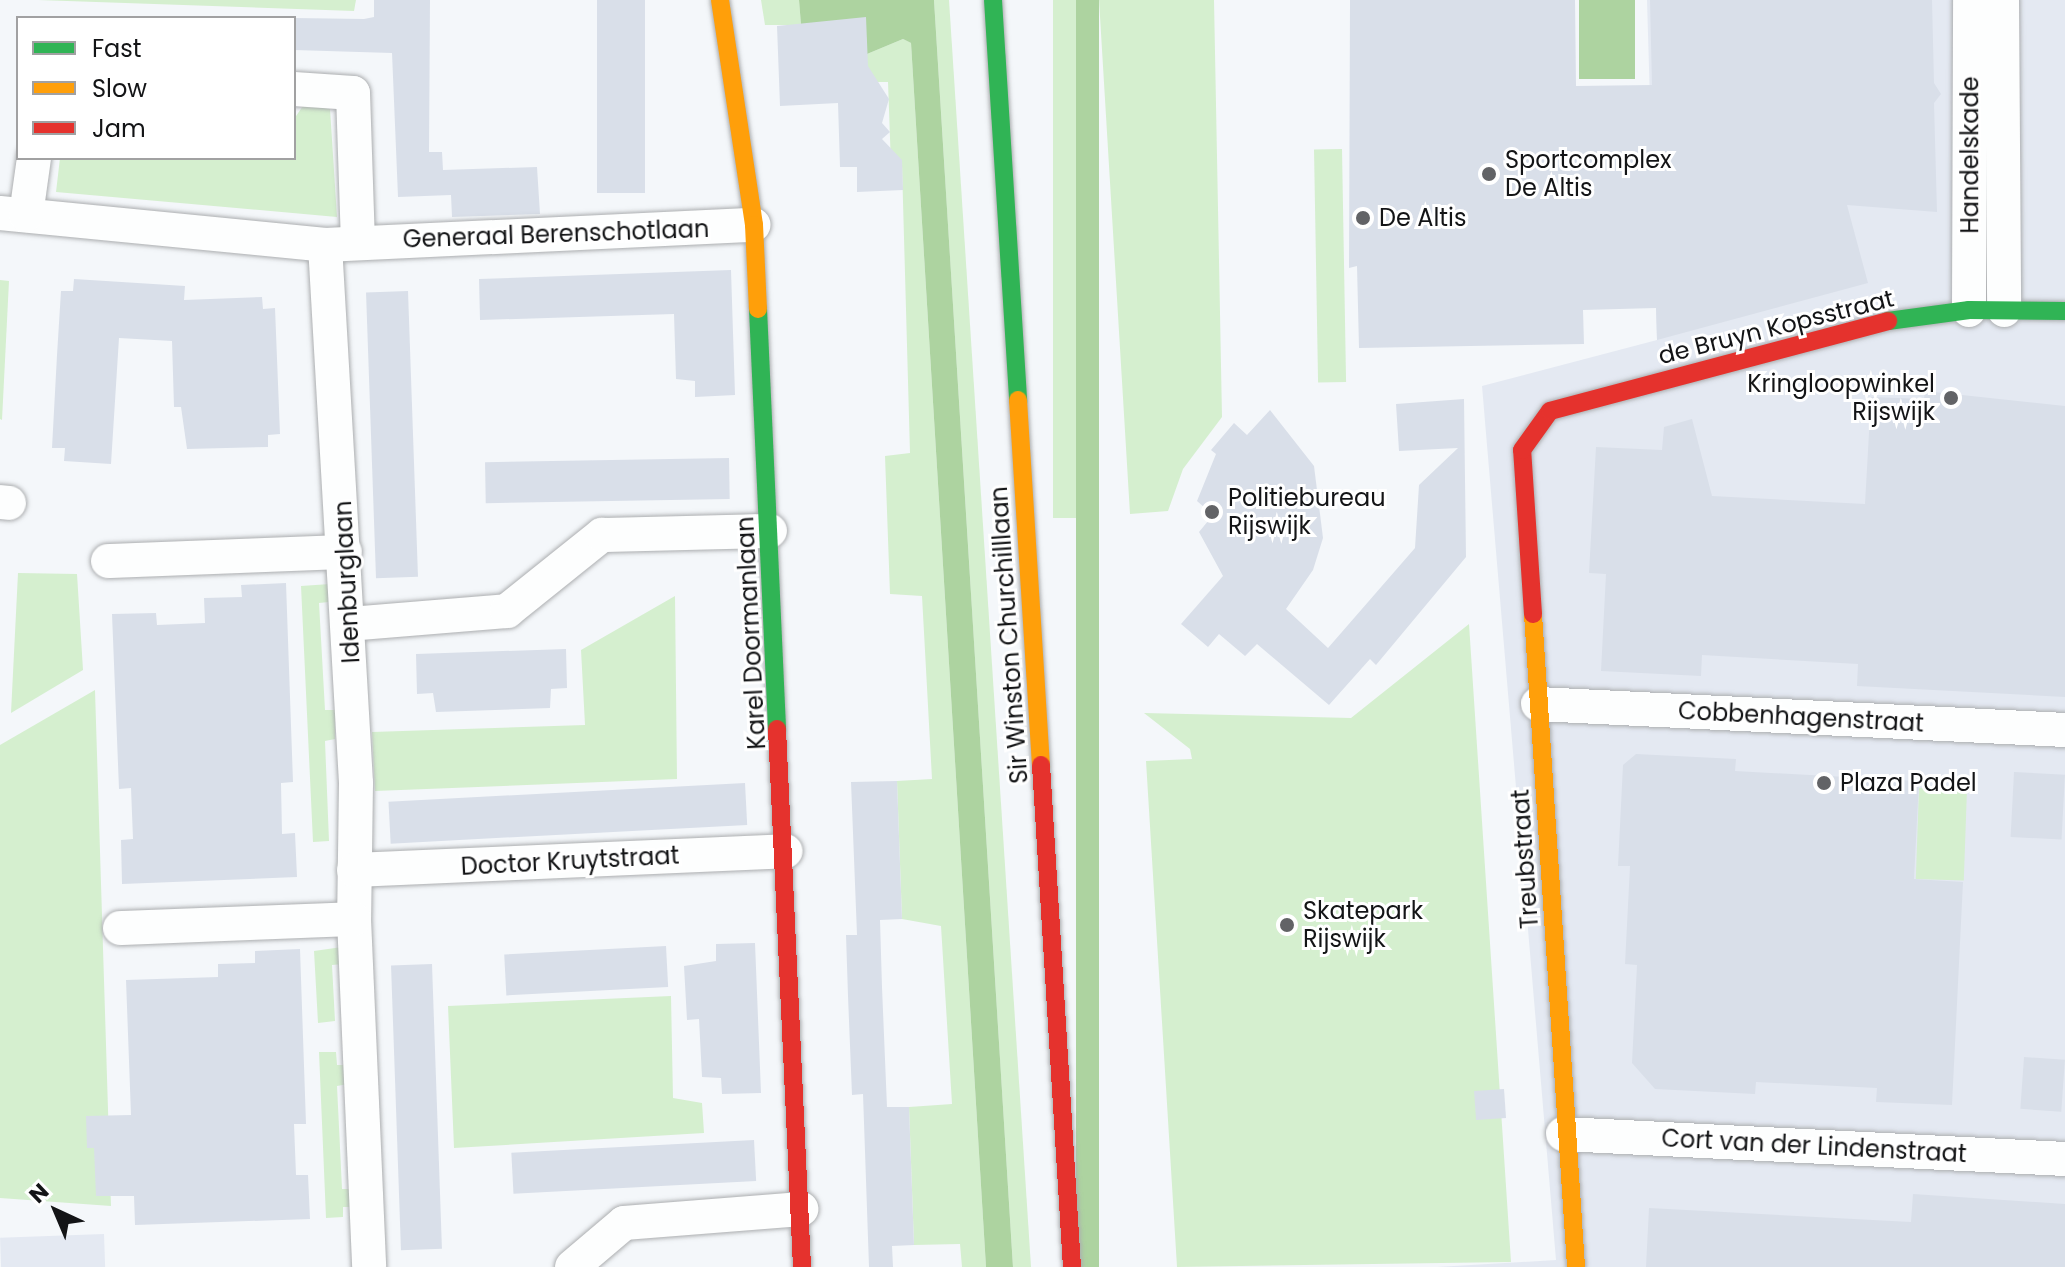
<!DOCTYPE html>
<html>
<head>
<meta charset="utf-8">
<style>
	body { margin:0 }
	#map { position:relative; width:2065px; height:1267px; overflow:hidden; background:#f4f7fa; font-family:Poppins,sans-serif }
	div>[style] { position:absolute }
	.built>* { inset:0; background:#e4e9f2; transform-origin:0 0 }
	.green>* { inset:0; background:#d5efcf; transform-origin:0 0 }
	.water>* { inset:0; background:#add3a0; transform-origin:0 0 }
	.building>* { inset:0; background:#d9dfe9; transform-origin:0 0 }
	.roads { filter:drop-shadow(0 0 2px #acaeb0) drop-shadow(0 0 2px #acaeb0) }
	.street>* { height:34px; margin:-17px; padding:0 17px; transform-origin:17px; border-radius:17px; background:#fdfefe }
	.fast>* { height:18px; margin:-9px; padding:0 9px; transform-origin:9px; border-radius:9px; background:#30b455 }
	.slow>* { height:18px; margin:-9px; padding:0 9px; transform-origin:9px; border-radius:9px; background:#ff9f0a }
	.jam>* { height:18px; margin:-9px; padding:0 9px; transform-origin:9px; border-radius:9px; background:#e5322d }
	.dots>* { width:22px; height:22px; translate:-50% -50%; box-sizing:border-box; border:4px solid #fff; border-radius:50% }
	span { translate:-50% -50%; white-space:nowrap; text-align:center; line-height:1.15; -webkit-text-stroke:6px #fff; paint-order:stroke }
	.street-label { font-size:24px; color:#131416 }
	.poi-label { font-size:24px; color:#131416 }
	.left { translate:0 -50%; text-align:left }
	.right { translate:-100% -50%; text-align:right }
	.legend { position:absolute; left:16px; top:16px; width:280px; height:144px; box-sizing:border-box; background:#fff; border:2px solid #a1a1a2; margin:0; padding:10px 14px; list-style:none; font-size:24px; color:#131416 }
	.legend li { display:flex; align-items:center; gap:16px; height:40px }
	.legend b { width:40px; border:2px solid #a1a1a2 }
	.north { position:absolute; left:16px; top:1171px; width:80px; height:80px; -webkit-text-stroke:6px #fff; paint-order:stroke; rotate:316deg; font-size:22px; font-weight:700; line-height:32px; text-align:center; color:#131416 }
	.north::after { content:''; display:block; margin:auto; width:28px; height:36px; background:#131416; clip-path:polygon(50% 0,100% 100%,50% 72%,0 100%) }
</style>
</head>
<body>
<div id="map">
	<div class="built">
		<i style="clip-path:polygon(1647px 0,2065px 0,2065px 1267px,1437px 1267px,1556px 1260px,1482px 386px,1657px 340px)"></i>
		<i style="left:104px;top:1234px;width:33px;height:104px;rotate:88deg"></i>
	</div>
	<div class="green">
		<i style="clip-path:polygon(38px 0,356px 0,354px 11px)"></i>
		<i style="clip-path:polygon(761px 0,799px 0,801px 25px,765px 25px)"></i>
		<i style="clip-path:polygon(934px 0,949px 0,1031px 1267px,1013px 1267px)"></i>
		<i style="left:1053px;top:0;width:23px;height:518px"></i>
		<i style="clip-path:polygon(1099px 0,1214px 0,1222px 417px,1183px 469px,1168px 511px,1130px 514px)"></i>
		<i style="clip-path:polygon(903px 39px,911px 43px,986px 1267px,962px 1267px,960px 1244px,914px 1245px,909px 1107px,952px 1104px,941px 926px,902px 919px,897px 781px,932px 779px,922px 596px,890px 594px,885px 456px,910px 453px,902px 166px,891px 166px,888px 82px,867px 82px,867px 54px)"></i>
		<i style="clip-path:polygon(305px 103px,330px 109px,337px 217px,56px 192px,60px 158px,294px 158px,294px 119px)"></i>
		<i style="left:1342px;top:149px;width:233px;height:28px;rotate:89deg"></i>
		<i style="clip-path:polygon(0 280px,9px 281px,2px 420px,0 419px)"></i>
		<i style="clip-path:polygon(18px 573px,77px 574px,83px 670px,11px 713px)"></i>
		<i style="clip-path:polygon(330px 584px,329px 602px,319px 603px,325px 710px,335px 710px,335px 739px,325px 741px,329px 841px,313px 842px,301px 586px)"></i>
		<i style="clip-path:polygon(675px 596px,677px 779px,375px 791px,372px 732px,585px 725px,581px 650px)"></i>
		<i style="clip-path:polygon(1469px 624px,1511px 1262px,1177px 1267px,1146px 761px,1192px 759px,1190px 749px,1144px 713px,1351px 718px)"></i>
		<i style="clip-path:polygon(95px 690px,111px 1206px,0 1198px,0 745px)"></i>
		<i style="left:1919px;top:788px;width:48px;height:91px;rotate:2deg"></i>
		<i style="clip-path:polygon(342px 947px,343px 964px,332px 965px,335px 1021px,318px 1023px,314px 951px)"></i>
		<i style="clip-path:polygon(671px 996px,673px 1098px,702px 1103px,704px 1133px,454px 1148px,448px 1006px)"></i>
		<i style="clip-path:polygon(319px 1052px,336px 1052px,337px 1065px,348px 1065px,348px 1084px,337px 1086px,342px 1189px,352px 1189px,353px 1207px,343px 1207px,343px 1217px,326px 1218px)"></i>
	</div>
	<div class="water">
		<i style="clip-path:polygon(799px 0,934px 0,1013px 1267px,986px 1267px,911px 43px,903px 39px,867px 54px,865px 18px,801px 25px)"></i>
		<i style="left:1076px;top:0;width:23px;height:1269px"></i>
		<i style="left:1579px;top:0;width:56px;height:79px"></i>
	</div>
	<div class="building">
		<i style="clip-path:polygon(374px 0,430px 0,429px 152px,442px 152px,443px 170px,537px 167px,540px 214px,452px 217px,451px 195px,398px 197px,392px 53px,294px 50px,294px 18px,364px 19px,374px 17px)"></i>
		<i style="left:597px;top:0;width:48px;height:193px"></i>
		<i style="clip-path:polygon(1350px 0,1575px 0,1576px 86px,1652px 85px,1650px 0,1932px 0,1934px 83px,1941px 94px,1934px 103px,1937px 212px,1847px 205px,1868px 283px,1657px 340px,1656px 308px,1583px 310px,1584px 344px,1359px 348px,1357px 266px,1349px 268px)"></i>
		<i style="clip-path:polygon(866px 17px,868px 66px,889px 99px,882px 123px,890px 132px,882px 139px,902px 160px,903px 190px,857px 192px,857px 167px,840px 167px,838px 103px,780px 106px,777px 26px)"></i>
		<i style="clip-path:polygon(731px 270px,735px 395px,695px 397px,695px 381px,676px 379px,674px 314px,480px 320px,479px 279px)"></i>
		<i style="clip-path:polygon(74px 279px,185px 286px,184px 300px,262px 297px,263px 309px,275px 308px,280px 434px,268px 435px,268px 447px,187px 449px,181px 407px,174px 407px,172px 341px,119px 338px,111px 464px,64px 461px,65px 448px,52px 448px,57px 355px,61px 291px,73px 291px)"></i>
		<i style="left:408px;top:291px;width:286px;height:42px;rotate:88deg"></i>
		<i style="clip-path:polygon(1925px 391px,2065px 406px,2065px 697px,1857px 686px,1858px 664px,1702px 655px,1701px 676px,1601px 671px,1606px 574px,1589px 573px,1596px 447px,1662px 450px,1664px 427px,1692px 419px,1712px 496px,1865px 504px,1871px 397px,1924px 399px)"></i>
		<i style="clip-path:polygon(1464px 399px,1466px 557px,1376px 665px,1370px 659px,1329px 705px,1257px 644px,1245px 656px,1219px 634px,1208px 647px,1181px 624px,1223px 576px,1199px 532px,1213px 515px,1197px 501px,1216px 454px,1211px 450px,1234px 423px,1247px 435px,1270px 410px,1314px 466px,1323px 538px,1313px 570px,1286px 609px,1328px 648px,1415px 548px,1419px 485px,1458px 448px,1399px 451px,1396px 404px)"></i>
		<i style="left:729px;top:458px;width:41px;height:244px;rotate:89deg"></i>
		<i style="clip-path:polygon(286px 583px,293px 782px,281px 783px,282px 834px,295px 833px,297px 877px,122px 884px,121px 840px,133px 839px,131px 788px,119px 789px,112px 614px,156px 613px,157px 625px,205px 623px,204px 598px,242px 597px,241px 585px)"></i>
		<i style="clip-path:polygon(566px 649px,567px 688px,551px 689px,550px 708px,436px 712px,433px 693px,417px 694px,416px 654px)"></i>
		<i style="clip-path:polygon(1636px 754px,1736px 759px,1735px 771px,1919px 781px,1914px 879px,1963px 882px,1952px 1105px,1876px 1102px,1877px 1088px,1756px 1082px,1755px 1094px,1655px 1089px,1632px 1063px,1637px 965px,1625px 964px,1630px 866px,1618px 866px,1623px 765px)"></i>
		<i style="left:2014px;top:772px;width:51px;height:65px;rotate:3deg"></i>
		<i style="clip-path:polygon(897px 781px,902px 919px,880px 920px,882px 987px,887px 1107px,909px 1107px,914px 1245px,892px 1246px,893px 1267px,869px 1267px,863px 1094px,852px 1095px,848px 996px,846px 935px,857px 935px,851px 782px)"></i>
		<i style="left:745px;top:783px;width:42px;height:357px;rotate:87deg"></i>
		<i style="clip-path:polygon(755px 943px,761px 1093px,722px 1094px,721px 1078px,702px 1077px,699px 1019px,687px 1020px,684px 966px,716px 961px,716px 944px)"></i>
		<i style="left:666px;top:946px;width:41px;height:162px;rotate:87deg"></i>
		<i style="clip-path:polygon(300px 949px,306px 1124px,294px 1124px,296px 1175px,308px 1175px,310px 1219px,135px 1225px,134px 1196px,96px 1196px,94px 1148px,87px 1148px,86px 1116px,131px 1115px,126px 980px,218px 977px,218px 964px,255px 963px,255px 951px)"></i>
		<i style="left:432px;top:964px;width:285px;height:41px;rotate:88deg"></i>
		<i style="left:2024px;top:1057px;width:41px;height:52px;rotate:4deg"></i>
		<i style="left:1504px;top:1089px;width:29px;height:30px;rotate:86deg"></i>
		<i style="left:754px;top:1140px;width:41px;height:243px;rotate:87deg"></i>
		<i style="clip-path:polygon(1913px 1194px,2065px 1204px,2065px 1267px,1646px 1267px,1649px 1208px,1911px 1222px)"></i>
	</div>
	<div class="roads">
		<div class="street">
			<i style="left:2002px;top:0;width:310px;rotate:89.6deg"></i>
			<i style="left:294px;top:89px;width:59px;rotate:3.9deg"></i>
			<i style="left:353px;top:93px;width:149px;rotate:88.1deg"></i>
			<i style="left:0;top:213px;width:327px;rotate:5.6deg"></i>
			<i style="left:325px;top:245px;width:429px;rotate:-2.7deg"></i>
			<i style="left:26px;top:215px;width:58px;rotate:-82deg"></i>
			<i style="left:325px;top:245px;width:539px;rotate:86.7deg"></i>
			<i style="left:356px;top:783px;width:136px;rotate:90.8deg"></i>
			<i style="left:354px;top:919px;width:348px;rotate:87.5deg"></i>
			<i style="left:1969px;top:310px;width:310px;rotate:-89.8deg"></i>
			<i style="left:0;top:502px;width:9px;rotate:6deg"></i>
			<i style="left:108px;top:561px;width:237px;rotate:-2.2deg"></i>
			<i style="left:349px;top:624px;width:159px;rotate:-4.7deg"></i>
			<i style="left:507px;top:611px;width:122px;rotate:-38.7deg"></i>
			<i style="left:602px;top:535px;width:168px;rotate:-1.4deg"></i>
			<i style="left:1538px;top:704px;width:528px;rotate:2.82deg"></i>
			<i style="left:354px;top:870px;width:432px;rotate:-2.5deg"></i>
			<i style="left:120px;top:928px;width:234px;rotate:-2.2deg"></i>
			<i style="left:1563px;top:1134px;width:503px;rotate:2.85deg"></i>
			<i style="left:572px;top:1267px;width:68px;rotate:-40.2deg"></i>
			<i style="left:624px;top:1223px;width:178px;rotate:-4.5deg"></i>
		</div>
		<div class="fast">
			<i style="left:993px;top:0;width:401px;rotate:86.4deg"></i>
			<i style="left:758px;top:309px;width:420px;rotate:87.4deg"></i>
			<i style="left:1888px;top:321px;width:82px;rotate:-7.7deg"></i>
			<i style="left:1969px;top:310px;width:96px;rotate:0.6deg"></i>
		</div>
		<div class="slow">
			<i style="left:720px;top:0;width:228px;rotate:81.4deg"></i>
			<i style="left:754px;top:225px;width:84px;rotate:87.3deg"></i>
			<i style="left:1018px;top:400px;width:366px;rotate:86.4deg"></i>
			<i style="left:1533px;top:614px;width:654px;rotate:86.23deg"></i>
		</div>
		<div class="jam">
			<i style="left:1533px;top:614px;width:164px;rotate:-93.8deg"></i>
			<i style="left:1522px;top:450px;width:48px;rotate:-54.3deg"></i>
			<i style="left:1550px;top:411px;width:350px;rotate:-14.9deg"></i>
			<i style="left:777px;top:729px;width:539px;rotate:87.34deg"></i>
			<i style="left:1041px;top:765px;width:503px;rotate:86.47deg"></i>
		</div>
	</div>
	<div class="dots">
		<i style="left:1489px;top:174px;background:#626366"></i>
		<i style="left:1363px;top:218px;background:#626366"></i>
		<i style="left:1951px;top:398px;background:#626366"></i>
		<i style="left:1212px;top:512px;background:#626366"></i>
		<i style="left:1824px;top:783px;background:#626366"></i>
		<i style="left:1287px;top:925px;background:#626366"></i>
	</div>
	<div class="street-label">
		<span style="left:1970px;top:155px;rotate:-90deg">Handelskade</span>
		<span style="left:556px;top:234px;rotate:-2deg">Generaal Berenschotlaan</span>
		<span style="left:1776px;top:327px;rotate:-14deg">de Bruyn Kopsstraat</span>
		<span style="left:347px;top:582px;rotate:-93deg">Idenburglaan</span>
		<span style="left:751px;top:633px;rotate:-93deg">Karel Doormanlaan</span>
		<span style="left:1009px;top:635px;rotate:-94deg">Sir Winston Churchilllaan</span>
		<span style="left:1801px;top:717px;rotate:3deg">Cobbenhagenstraat</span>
		<span style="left:1525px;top:859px;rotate:-94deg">Treubstraat</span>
		<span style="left:570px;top:861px;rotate:-3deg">Doctor Kruytstraat</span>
		<span style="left:1814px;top:1146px;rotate:3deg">Cort van der Lindenstraat</span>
	</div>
	<div class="poi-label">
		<span class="left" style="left:1505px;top:174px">Sportcomplex<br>De Altis</span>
		<span class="left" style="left:1379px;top:218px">De Altis</span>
		<span class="right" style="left:1935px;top:398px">Kringloopwinkel<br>Rijswijk</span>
		<span class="left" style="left:1228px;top:512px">Politiebureau<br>Rijswijk</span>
		<span class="left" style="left:1840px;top:783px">Plaza Padel</span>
		<span class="left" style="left:1303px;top:925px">Skatepark<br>Rijswijk</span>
	</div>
	<ul class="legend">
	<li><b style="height:10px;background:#30b455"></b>Fast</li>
	<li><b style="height:10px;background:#ff9f0a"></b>Slow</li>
	<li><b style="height:10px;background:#e5322d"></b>Jam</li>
	</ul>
	<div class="north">N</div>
</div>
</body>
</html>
